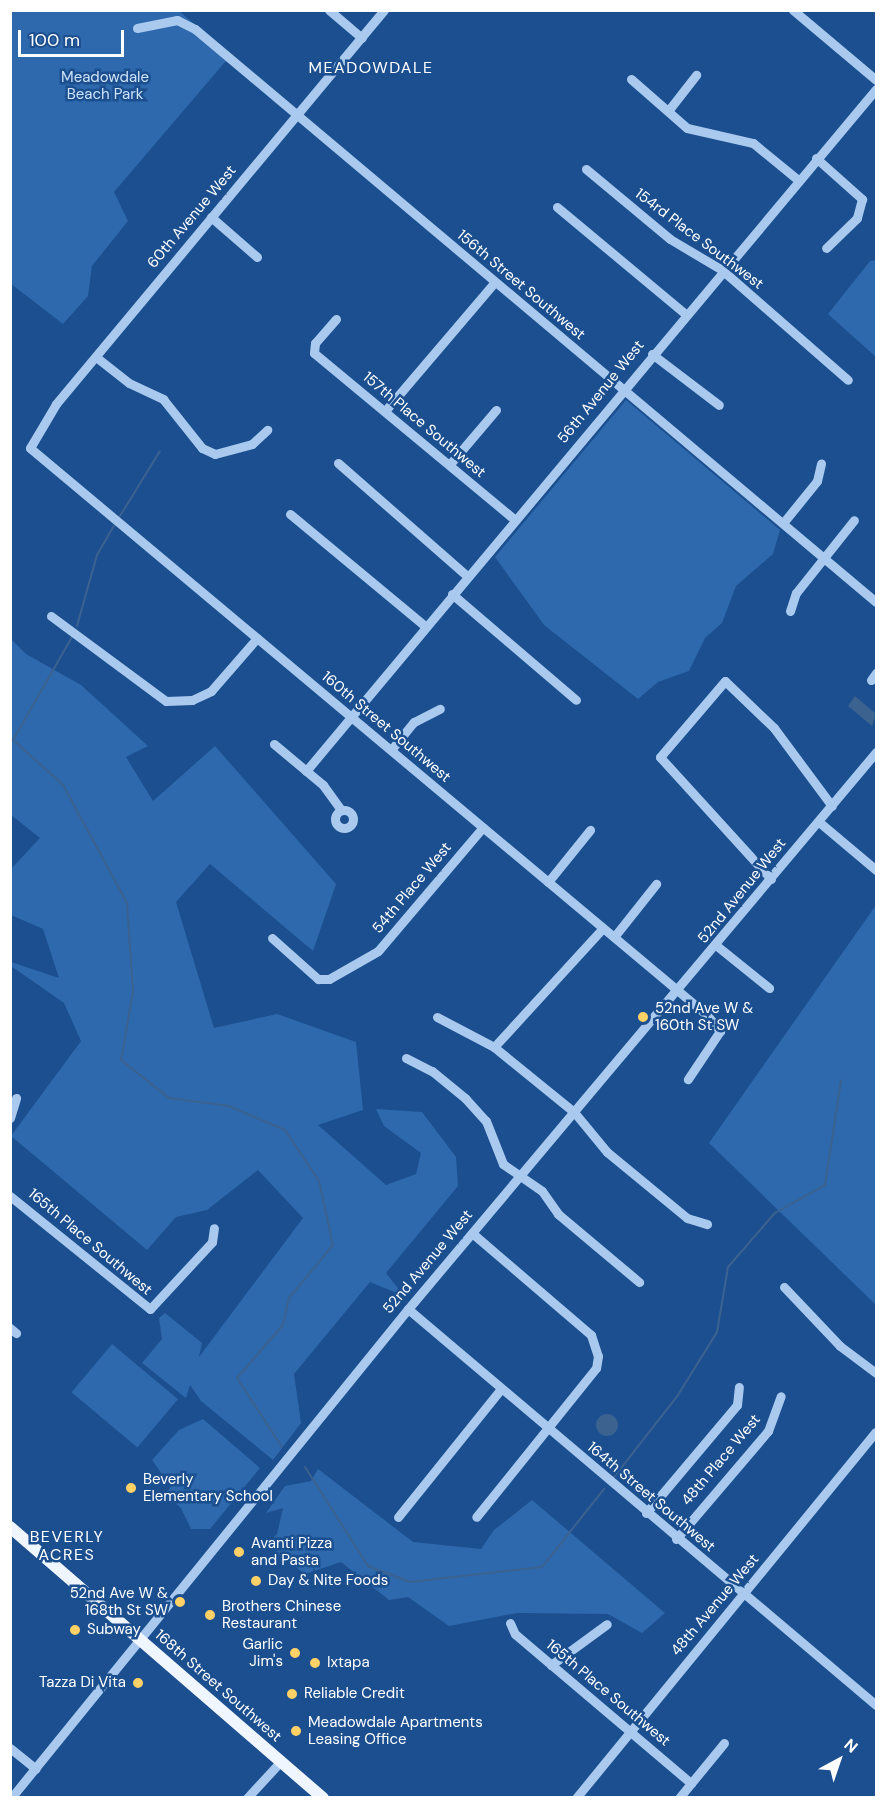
<!DOCTYPE html>
<html>
<head>
<meta charset="utf-8">
<style>
	body { margin:0 }
	#map { position:relative; width:887px; height:1808px; overflow:hidden; background:#1b4f8f; font-family:"DM Sans",sans-serif }
	div>[style] { position:absolute }
	.green>* { inset:0; background:#2e69ad; transform-origin:0 0 }
	.water>* { inset:0; background:#3c6290 }
	.round { border-radius:50% }
	.stream>* { height:2px; margin:-1px; padding:0 1px; transform-origin:1px; border-radius:1px; background:#3c6290 }
	.minor>* { height:9px; margin:-4.5px; padding:0 4.5px; transform-origin:4.5px; border-radius:4.5px; background:#a9c9ee }
	.minor>.ring { margin:-4.5px; padding:0; box-sizing:content-box; background:none; border:9px solid #a9c9ee; border-radius:50% }
	.major>* { height:12px; margin:-6px; padding:0 6px; transform-origin:6px; border-radius:6px; background:#f0f6ff }
	.dots>* { width:16px; height:16px; translate:-50% -50%; box-sizing:border-box; border:3px solid #1b4f8f; border-radius:50% }
	span { translate:-50% -50%; white-space:nowrap; text-align:center; line-height:1.15; -webkit-text-stroke:5px #1b4f8f; paint-order:stroke }
	.park-label { font-size:15px; color:#cfe3fa }
	.street-label { font-size:15px; color:#fff }
	.poi-label { font-size:15px; color:#fff }
	.left { translate:0 -50%; text-align:left }
	.right { translate:-100% -50%; text-align:right }
	.neighbourhood-label { font-size:16px; color:#fff; letter-spacing:1.5px }
	.frame { position:absolute; inset:0; border:12px solid #fff; pointer-events:none }
	.north { position:absolute; left:809px; top:1730px; width:60px; height:60px; -webkit-text-stroke:4px #1b4f8f; paint-order:stroke; rotate:40deg; font-size:16px; font-weight:700; line-height:24px; text-align:center; color:#fff }
	.north::after { content:''; display:block; margin:auto; width:21px; height:27px; background:#fff; clip-path:polygon(50% 0,100% 100%,50% 72%,0 100%) }
	.scale { position:absolute; left:18px; top:30px; width:106px; height:27px; box-sizing:border-box; border:3px solid #fff; border-top:0; padding-left:8px; font-size:18px; line-height:21px; white-space:nowrap; color:#fff; -webkit-text-stroke:4px #1b4f8f; paint-order:stroke }
</style>
</head>
<body>
<div id="map">
	<div class="green">
		<i style="clip-path:polygon(10px 11px,179px 11px,231px 55px,114px 192px,128px 221px,92px 266px,88px 296px,63px 324px,11px 284px)"></i>
		<i style="clip-path:polygon(876px 260px,876px 357px,828px 314px,870px 261px)"></i>
		<i style="clip-path:polygon(626px 400px,780px 530px,773px 554px,736px 586px,722px 623px,705px 638px,689px 671px,658px 682px,638px 699px,544px 625px,495px 557px)"></i>
		<i style="clip-path:polygon(11px 639px,26px 654px,81px 685px,148px 746px,126px 757px,153px 801px,215px 746px,336px 884px,313px 951px,210px 864px,176px 902px,214px 1028px,277px 1014px,356px 1042px,363px 1110px,318px 1125px,386px 1185px,416px 1174px,421px 1153px,384px 1126px,376px 1109px,422px 1112px,456px 1157px,458px 1186px,386px 1273px,404px 1296px,370px 1282px,294px 1374px,301px 1423px,273px 1460px,201px 1401px,190px 1385px,186px 1398px,142px 1363px,162px 1339px,159px 1318px,165px 1313px,202px 1343px,199px 1357px,303px 1218px,258px 1170px,207px 1210px,176px 1217px,147px 1250px,11px 1136px,81px 1041px,64px 1003px,11px 966px,11px 962px,59px 978px,43px 929px,11px 915px,11px 869px,40px 838px,11px 815px)"></i>
		<i style="clip-path:polygon(876px 905px,876px 1305px,709px 1143px)"></i>
		<i style="left:112px;top:1344px;width:86px;height:63px;rotate:40deg"></i>
		<i style="clip-path:polygon(203px 1419px,260px 1468px,210px 1529px,191px 1529px,181px 1508px,165px 1494px,171px 1487px,152px 1460px,179px 1430px)"></i>
		<i style="clip-path:polygon(318px 1469px,413px 1542px,481px 1549px,494px 1530px,532px 1500px,665px 1613px,642px 1633px,608px 1614px,517px 1613px,449px 1626px,408px 1597px,389px 1600px,341px 1562px,305px 1574px,267px 1545px,277px 1534px,283px 1508px,266px 1513px,285px 1486px,311px 1481px)"></i>
	</div>
	<div class="water">
		<i style="clip-path:polygon(855px 696px,876px 714px,872px 726px,848px 706px)"></i>
		<i class="round" style="left:596px;top:1414px;width:22px;height:22px"></i>
	</div>
	<div class="stream">
		<i style="left:120px;top:516px;width:76px;rotate:-58.4deg"></i>
		<i style="left:77px;top:626px;width:74px;rotate:-74.3deg"></i>
		<i style="left:97px;top:555px;width:34px;rotate:-60deg"></i>
		<i style="left:10px;top:737px;width:72px;rotate:42.2deg"></i>
		<i style="left:63px;top:785px;width:134px;rotate:61.5deg"></i>
		<i style="left:127px;top:903px;width:89px;rotate:86.1deg"></i>
		<i style="left:133px;top:992px;width:69px;rotate:100deg"></i>
		<i style="left:121px;top:1060px;width:61px;rotate:38.4deg"></i>
		<i style="left:169px;top:1098px;width:61px;rotate:7.6deg"></i>
		<i style="left:229px;top:1106px;width:61px;rotate:23.2deg"></i>
		<i style="left:285px;top:1130px;width:61px;rotate:56.3deg"></i>
		<i style="left:319px;top:1181px;width:66px;rotate:77.7deg"></i>
		<i style="left:333px;top:1245px;width:69px;rotate:129.7deg"></i>
		<i style="left:289px;top:1298px;width:28px;rotate:103deg"></i>
		<i style="left:283px;top:1325px;width:70px;rotate:131deg"></i>
		<i style="left:237px;top:1378px;width:82px;rotate:56.9deg"></i>
		<i style="left:13px;top:740px;width:119px;rotate:-60.2deg"></i>
		<i style="left:305px;top:1467px;width:117px;rotate:57.5deg"></i>
		<i style="left:368px;top:1566px;width:45px;rotate:20.9deg"></i>
		<i style="left:410px;top:1582px;width:133px;rotate:-6.5deg"></i>
		<i style="left:542px;top:1567px;width:100px;rotate:-51.5deg"></i>
		<i style="left:614px;top:1477px;width:104px;rotate:-52deg"></i>
		<i style="left:678px;top:1395px;width:74px;rotate:-58.2deg"></i>
		<i style="left:717px;top:1332px;width:66px;rotate:-80.4deg"></i>
		<i style="left:728px;top:1267px;width:72px;rotate:-49deg"></i>
		<i style="left:775px;top:1213px;width:57px;rotate:-29.2deg"></i>
		<i style="left:825px;top:1185px;width:106px;rotate:-81.3deg"></i>
	</div>
	<div class="minor">
		<i style="left:329px;top:10px;width:43px;rotate:40.3deg"></i>
		<i style="left:384px;top:10px;width:513px;rotate:129.78deg"></i>
		<i style="left:56px;top:404px;width:51px;rotate:120.6deg"></i>
		<i style="left:30px;top:448px;width:883px;rotate:39.95deg"></i>
		<i style="left:707px;top:1015px;width:21px;rotate:51deg"></i>
		<i style="left:720px;top:1031px;width:58px;rotate:123.7deg"></i>
		<i style="left:793px;top:10px;width:109px;rotate:40.1deg"></i>
		<i style="left:137px;top:28px;width:41px;rotate:-11.3deg"></i>
		<i style="left:177px;top:20px;width:20px;rotate:27deg"></i>
		<i style="left:195px;top:29px;width:890px;rotate:40.08deg"></i>
		<i style="left:631px;top:79px;width:74px;rotate:41.2deg"></i>
		<i style="left:687px;top:128px;width:68px;rotate:12.8deg"></i>
		<i style="left:753px;top:143px;width:58px;rotate:39.4deg"></i>
		<i style="left:668px;top:111px;width:46px;rotate:-52.1deg"></i>
		<i style="left:816px;top:158px;width:62px;rotate:41.7deg"></i>
		<i style="left:862px;top:199px;width:20px;rotate:105deg"></i>
		<i style="left:857px;top:218px;width:43px;rotate:135.9deg"></i>
		<i style="left:586px;top:169px;width:109px;rotate:39.8deg"></i>
		<i style="left:670px;top:239px;width:61px;rotate:30.8deg"></i>
		<i style="left:722px;top:270px;width:167px;rotate:41.1deg"></i>
		<i style="left:557px;top:207px;width:165px;rotate:39.8deg"></i>
		<i style="left:211px;top:217px;width:61px;rotate:41deg"></i>
		<i style="left:336px;top:319px;width:32px;rotate:131deg"></i>
		<i style="left:315px;top:343px;width:10px;rotate:96deg"></i>
		<i style="left:314px;top:353px;width:261px;rotate:39.7deg"></i>
		<i style="left:652px;top:354px;width:84px;rotate:37.3deg"></i>
		<i style="left:96px;top:357px;width:42px;rotate:38.2deg"></i>
		<i style="left:129px;top:383px;width:38px;rotate:25deg"></i>
		<i style="left:163px;top:399px;width:63px;rotate:51.5deg"></i>
		<i style="left:202px;top:448px;width:14px;rotate:25deg"></i>
		<i style="left:215px;top:454px;width:38px;rotate:-15deg"></i>
		<i style="left:252px;top:444px;width:21px;rotate:-43deg"></i>
		<i style="left:385px;top:411px;width:168px;rotate:-49.6deg"></i>
		<i style="left:338px;top:463px;width:171px;rotate:41.2deg"></i>
		<i style="left:450px;top:464px;width:71px;rotate:-49.6deg"></i>
		<i style="left:290px;top:514px;width:175px;rotate:39.7deg"></i>
		<i style="left:783px;top:523px;width:54px;rotate:-51deg"></i>
		<i style="left:817px;top:481px;width:18px;rotate:-77deg"></i>
		<i style="left:452px;top:594px;width:163px;rotate:40.5deg"></i>
		<i style="left:790px;top:611px;width:19px;rotate:-72deg"></i>
		<i style="left:796px;top:593px;width:93px;rotate:-51.5deg"></i>
		<i style="left:51px;top:616px;width:143px;rotate:36.5deg"></i>
		<i style="left:166px;top:701px;width:26px;rotate:-2deg"></i>
		<i style="left:192px;top:700px;width:21px;rotate:-25deg"></i>
		<i style="left:211px;top:691px;width:70px;rotate:-49deg"></i>
		<i style="left:871px;top:680px;width:9px;rotate:-54deg"></i>
		<i style="left:274px;top:744px;width:64px;rotate:39.9deg"></i>
		<i style="left:323px;top:785px;width:31px;rotate:54deg"></i>
		<i style="left:391px;top:750px;width:36px;rotate:-51deg"></i>
		<i style="left:414px;top:722px;width:29px;rotate:-27deg"></i>
		<i style="left:306px;top:771px;width:889px;rotate:-50.11deg"></i>
		<i class="ring" style="left:335px;top:810px;width:9px;height:9px"></i>
		<i style="left:819px;top:822px;width:75px;rotate:40.1deg"></i>
		<i style="left:771px;top:879px;width:165px;rotate:-132.3deg"></i>
		<i style="left:660px;top:757px;width:100px;rotate:-49.5deg"></i>
		<i style="left:725px;top:681px;width:68px;rotate:43.8deg"></i>
		<i style="left:774px;top:728px;width:97px;rotate:53.4deg"></i>
		<i style="left:548px;top:882px;width:67px;rotate:-51.1deg"></i>
		<i style="left:614px;top:937px;width:68px;rotate:-51.6deg"></i>
		<i style="left:272px;top:938px;width:62px;rotate:41.7deg"></i>
		<i style="left:318px;top:979px;width:11px"></i>
		<i style="left:329px;top:979px;width:56px;rotate:-29.7deg"></i>
		<i style="left:378px;top:951px;width:162px;rotate:-49.7deg"></i>
		<i style="left:717px;top:946px;width:67px;rotate:38.9deg"></i>
		<i style="left:437px;top:1017px;width:64px;rotate:27.8deg"></i>
		<i style="left:494px;top:1047px;width:103px;rotate:39.1deg"></i>
		<i style="left:574px;top:1112px;width:52px;rotate:50.5deg"></i>
		<i style="left:607px;top:1152px;width:104px;rotate:39.5deg"></i>
		<i style="left:687px;top:1218px;width:21px;rotate:17deg"></i>
		<i style="left:494px;top:1047px;width:161px;rotate:-47.5deg"></i>
		<i style="left:406px;top:1058px;width:29px;rotate:27deg"></i>
		<i style="left:432px;top:1071px;width:43px;rotate:39.3deg"></i>
		<i style="left:465px;top:1098px;width:31px;rotate:48deg"></i>
		<i style="left:486px;top:1121px;width:46px;rotate:68.4deg"></i>
		<i style="left:503px;top:1164px;width:47px;rotate:34.7deg"></i>
		<i style="left:542px;top:1191px;width:28px;rotate:55deg"></i>
		<i style="left:558px;top:1214px;width:106px;rotate:40deg"></i>
		<i style="left:10px;top:1118px;width:21px;rotate:-73deg"></i>
		<i style="left:10px;top:1196px;width:180px;rotate:38.9deg"></i>
		<i style="left:150px;top:1309px;width:91px;rotate:-47.2deg"></i>
		<i style="left:212px;top:1242px;width:14px;rotate:-82deg"></i>
		<i style="left:472px;top:1233px;width:157px;rotate:40.6deg"></i>
		<i style="left:591px;top:1335px;width:22px;rotate:72deg"></i>
		<i style="left:598px;top:1356px;width:12px;rotate:99deg"></i>
		<i style="left:596px;top:1368px;width:191px;rotate:128.8deg"></i>
		<i style="left:784px;top:1287px;width:81px;rotate:46.5deg"></i>
		<i style="left:840px;top:1346px;width:45px;rotate:36.9deg"></i>
		<i style="left:408px;top:1309px;width:613px;rotate:40.24deg"></i>
		<i style="left:10px;top:1328px;width:8px;rotate:40deg"></i>
		<i style="left:646px;top:1513px;width:141px;rotate:-49.9deg"></i>
		<i style="left:737px;top:1405px;width:18px;rotate:-84deg"></i>
		<i style="left:398px;top:1517px;width:164px;rotate:-51.2deg"></i>
		<i style="left:676px;top:1539px;width:142px;rotate:-49.6deg"></i>
		<i style="left:768px;top:1431px;width:37px;rotate:-70deg"></i>
		<i style="left:510px;top:1623px;width:12px;rotate:66deg"></i>
		<i style="left:515px;top:1634px;width:231px;rotate:40.3deg"></i>
		<i style="left:551px;top:1665px;width:69px;rotate:-36.2deg"></i>
		<i style="left:10px;top:1748px;width:33px;rotate:39deg"></i>
		<i style="left:11px;top:1798px;width:630px;rotate:-50.93deg"></i>
		<i style="left:408px;top:1309px;width:728px;rotate:-49.96deg"></i>
		<i style="left:247px;top:1798px;width:50px;rotate:-47.4deg"></i>
		<i style="left:576px;top:1798px;width:473px;rotate:-50.7deg"></i>
		<i style="left:679px;top:1798px;width:71px;rotate:-50.7deg"></i>
	</div>
	<div class="major">
		<i style="left:10px;top:1527px;width:414px;rotate:40.9deg"></i>
	</div>
	<div class="dots">
		<i style="left:643px;top:1017px;background:#ffd166"></i>
		<i style="left:131px;top:1488px;background:#ffd166"></i>
		<i style="left:239px;top:1552px;background:#ffd166"></i>
		<i style="left:256px;top:1581px;background:#ffd166"></i>
		<i style="left:180px;top:1602px;background:#ffd166"></i>
		<i style="left:210px;top:1615px;background:#ffd166"></i>
		<i style="left:75px;top:1630px;background:#ffd166"></i>
		<i style="left:295px;top:1653px;background:#ffd166"></i>
		<i style="left:315px;top:1663px;background:#ffd166"></i>
		<i style="left:138px;top:1683px;background:#ffd166"></i>
		<i style="left:292px;top:1694px;background:#ffd166"></i>
		<i style="left:296px;top:1731px;background:#ffd166"></i>
	</div>
	<div class="park-label">
		<span style="left:105px;top:86px">Meadowdale<br>Beach Park</span>
	</div>
	<div class="street-label">
		<span style="left:192px;top:217px;rotate:-50deg">60th Avenue West</span>
		<span style="left:699px;top:239px;rotate:37deg">154rd Place Southwest</span>
		<span style="left:521px;top:285px;rotate:40deg">156th Street Southwest</span>
		<span style="left:601px;top:392px;rotate:-51deg">56th Avenue West</span>
		<span style="left:424px;top:425px;rotate:40deg">157th Place Southwest</span>
		<span style="left:386px;top:727px;rotate:40deg">160th Street Southwest</span>
		<span style="left:412px;top:888px;rotate:-50deg">54th Place West</span>
		<span style="left:742px;top:891px;rotate:-51deg">52nd Avenue West</span>
		<span style="left:90px;top:1242px;rotate:40deg">165th Place Southwest</span>
		<span style="left:428px;top:1262px;rotate:-50deg">52nd Avenue West</span>
		<span style="left:721px;top:1460px;rotate:-50deg">48th Place West</span>
		<span style="left:651px;top:1497px;rotate:40deg">164th Street Southwest</span>
		<span style="left:715px;top:1605px;rotate:-50deg">48th Avenue West</span>
		<span style="left:218px;top:1686px;rotate:41deg">168th Street Southwest</span>
		<span style="left:608px;top:1693px;rotate:40deg">165th Place Southwest</span>
	</div>
	<div class="poi-label">
		<span class="left" style="left:655px;top:1017px">52nd Ave W &amp;<br>160th St SW</span>
		<span class="left" style="left:143px;top:1488px">Beverly<br>Elementary School</span>
		<span class="left" style="left:251px;top:1552px">Avanti Pizza<br>and Pasta</span>
		<span class="left" style="left:268px;top:1581px">Day &amp; Nite Foods</span>
		<span class="right" style="left:168px;top:1602px">52nd Ave W &amp;<br>168th St SW</span>
		<span class="left" style="left:222px;top:1615px">Brothers Chinese<br>Restaurant</span>
		<span class="left" style="left:87px;top:1630px">Subway</span>
		<span class="right" style="left:283px;top:1653px">Garlic<br>Jim's</span>
		<span class="left" style="left:327px;top:1663px">Ixtapa</span>
		<span class="right" style="left:126px;top:1683px">Tazza Di Vita</span>
		<span class="left" style="left:304px;top:1694px">Reliable Credit</span>
		<span class="left" style="left:308px;top:1731px">Meadowdale Apartments<br>Leasing Office</span>
	</div>
	<div class="neighbourhood-label">
		<span style="left:371px;top:68px">MEADOWDALE</span>
		<span style="left:67px;top:1546px">BEVERLY<br>ACRES</span>
	</div>
	<div class="frame"></div>
	<div class="north">N</div>
	<div class="scale">100 m</div>
</div>
</body>
</html>
